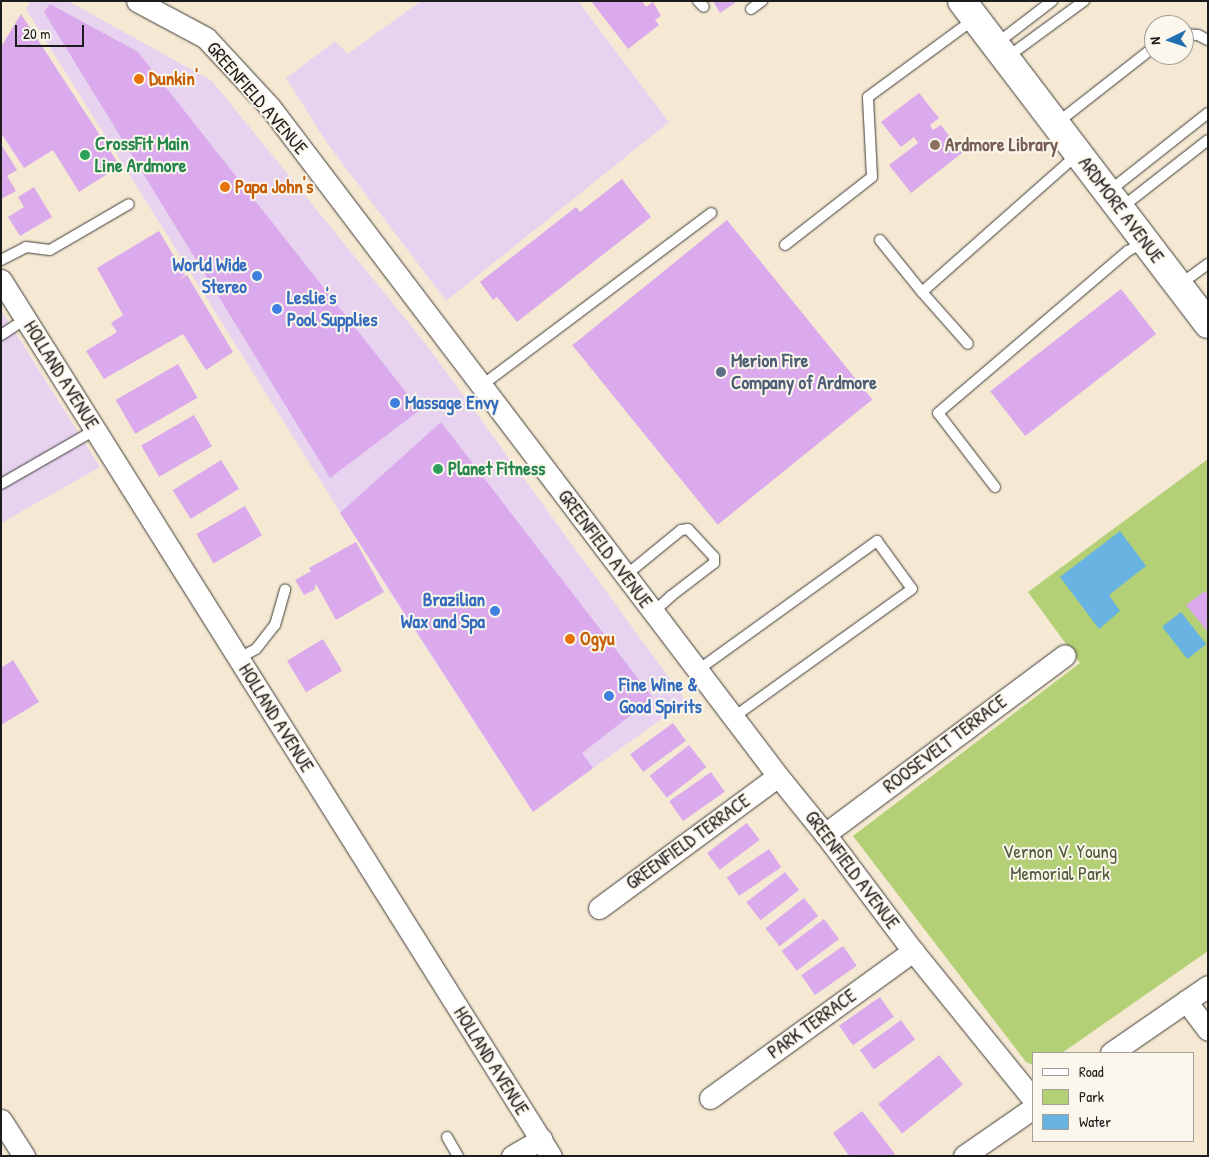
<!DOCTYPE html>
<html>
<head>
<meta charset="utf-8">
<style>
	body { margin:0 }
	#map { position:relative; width:1209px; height:1157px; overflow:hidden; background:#f6e9d3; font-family:"Patrick Hand",sans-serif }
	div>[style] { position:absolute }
	.built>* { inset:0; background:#e7d2ef }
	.green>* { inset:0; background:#b3d077 }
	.water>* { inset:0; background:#68b3e1; transform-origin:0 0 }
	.building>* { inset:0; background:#daaaec; transform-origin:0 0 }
	.roads { filter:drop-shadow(0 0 1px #3d3b37) drop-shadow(0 0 1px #3d3b37) }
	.lane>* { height:10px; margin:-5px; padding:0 5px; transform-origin:5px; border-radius:5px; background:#fff }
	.street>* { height:21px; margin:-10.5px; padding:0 10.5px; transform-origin:10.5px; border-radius:10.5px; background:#fff }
	.secondary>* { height:28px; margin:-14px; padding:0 14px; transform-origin:14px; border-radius:14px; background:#fff }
	.dots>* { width:14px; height:14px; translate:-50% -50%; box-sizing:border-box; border:2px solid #fbf7ec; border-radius:50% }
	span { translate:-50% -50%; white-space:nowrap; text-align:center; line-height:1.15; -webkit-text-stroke:4px #fbf7ec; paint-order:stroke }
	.food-label { font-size:19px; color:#c56008; font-weight:700 }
	.left { translate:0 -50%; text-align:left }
	.street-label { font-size:19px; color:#1c1c1c }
	.leisure-label { font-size:19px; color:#27864d; font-weight:700 }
	.education-label { font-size:19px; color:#785e54; font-weight:700 }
	.shop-label { font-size:19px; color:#366cbe; font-weight:700 }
	.right { translate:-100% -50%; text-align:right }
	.service-label { font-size:19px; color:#4e5e75; font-weight:700 }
	.park-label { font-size:19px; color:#515b3c }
	.frame { position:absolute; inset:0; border:2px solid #1c1c1c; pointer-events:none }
	.legend { position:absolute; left:1032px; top:1052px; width:162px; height:90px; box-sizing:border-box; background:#fbf7ec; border:1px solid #a29f99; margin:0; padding:6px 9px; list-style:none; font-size:15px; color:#1c1c1c }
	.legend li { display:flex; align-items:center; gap:10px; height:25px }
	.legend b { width:25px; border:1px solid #a29f99 }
	.north { position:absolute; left:1144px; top:15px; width:50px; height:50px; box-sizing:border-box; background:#fbf7ec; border:1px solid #a29f99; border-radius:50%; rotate:266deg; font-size:14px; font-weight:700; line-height:20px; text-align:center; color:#1c1c1c }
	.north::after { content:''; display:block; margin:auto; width:18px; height:22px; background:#1f6fb2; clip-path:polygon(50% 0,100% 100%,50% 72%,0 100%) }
	.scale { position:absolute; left:15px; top:25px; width:69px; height:22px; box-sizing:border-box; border:2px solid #1c1c1c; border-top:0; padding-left:6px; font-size:15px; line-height:18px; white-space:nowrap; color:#1c1c1c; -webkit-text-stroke:4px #fbf7ec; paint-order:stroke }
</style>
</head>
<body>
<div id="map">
	<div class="built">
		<i style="clip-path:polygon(31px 1px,68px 1px,212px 81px,425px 343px,686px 701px,533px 812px,393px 597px,26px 9px)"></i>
		<i style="clip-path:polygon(421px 1px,578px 1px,669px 122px,446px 301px,327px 143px,286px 78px,335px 41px,348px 54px)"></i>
		<i style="clip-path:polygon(1px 310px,100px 467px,1px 523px)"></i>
	</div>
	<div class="green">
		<i style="clip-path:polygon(1208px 459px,1208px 951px,1062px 1053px,1033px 1053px,1033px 1065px,1026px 1062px,853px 836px,1080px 663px,1028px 592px)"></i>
	</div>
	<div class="water">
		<i style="clip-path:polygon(1120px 531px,1146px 566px,1109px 595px,1120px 611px,1099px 629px,1060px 577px)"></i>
		<i style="left:1181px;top:612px;width:41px;height:24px;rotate:52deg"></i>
	</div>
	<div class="building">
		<i style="clip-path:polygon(591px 1px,642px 1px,646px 7px,653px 2px,661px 16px,655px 20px,659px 25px,628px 49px)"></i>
		<i style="clip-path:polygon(713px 1px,734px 1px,735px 3px,720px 13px)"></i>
		<i style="clip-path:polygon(50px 4px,138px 52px,420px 410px,330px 478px,44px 12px)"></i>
		<i style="clip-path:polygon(21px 14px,120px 166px,79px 192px,53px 150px,24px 168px,1px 133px,1px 47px)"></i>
		<i style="clip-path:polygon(919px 93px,939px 118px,930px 125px,933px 130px,941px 125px,962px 153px,911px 193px,889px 165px,918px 143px,914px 137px,901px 147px,881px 122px)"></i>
		<i style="clip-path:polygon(1px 144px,17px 170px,7px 176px,16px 191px,1px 199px)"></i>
		<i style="clip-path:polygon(622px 179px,651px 217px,517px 322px,497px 297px,493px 300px,480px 282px,576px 207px,580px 212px)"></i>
		<i style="clip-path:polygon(34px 187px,52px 217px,20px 236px,8px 217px,24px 207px,18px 197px)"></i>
		<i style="left:727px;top:220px;width:231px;height:199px;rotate:51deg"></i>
		<i style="clip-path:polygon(159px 231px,185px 275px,178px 280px,187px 275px,233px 352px,206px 370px,183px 334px,104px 379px,86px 351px,117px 332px,111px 323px,123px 315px,97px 268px)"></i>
		<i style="left:1121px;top:289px;width:57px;height:166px;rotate:52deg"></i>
		<i style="left:178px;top:364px;width:39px;height:72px;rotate:60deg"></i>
		<i style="left:194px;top:415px;width:36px;height:61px;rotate:60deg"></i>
		<i style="clip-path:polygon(441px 422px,653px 698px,582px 753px,593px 768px,533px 812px,340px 513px)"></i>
		<i style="left:221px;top:460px;width:34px;height:57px;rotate:58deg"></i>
		<i style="left:245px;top:506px;width:34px;height:56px;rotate:60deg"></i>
		<i style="clip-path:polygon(356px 542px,384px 592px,336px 620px,316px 584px,314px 590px,304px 595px,295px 580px,311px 571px,309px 568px)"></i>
		<i style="clip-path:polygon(1205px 591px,1208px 594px,1208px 632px,1186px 605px)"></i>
		<i style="left:323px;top:639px;width:37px;height:42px;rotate:59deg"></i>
		<i style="clip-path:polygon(13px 660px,39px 702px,1px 725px,1px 668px)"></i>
		<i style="left:673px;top:723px;width:22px;height:53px;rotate:54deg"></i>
		<i style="left:689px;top:745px;width:28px;height:50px;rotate:52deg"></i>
		<i style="left:711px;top:772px;width:24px;height:51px;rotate:55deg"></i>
		<i style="left:747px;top:823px;width:21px;height:50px;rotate:53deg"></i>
		<i style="left:769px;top:849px;width:22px;height:51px;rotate:56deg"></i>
		<i style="left:785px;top:872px;width:23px;height:49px;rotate:52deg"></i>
		<i style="left:804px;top:898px;width:23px;height:49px;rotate:52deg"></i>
		<i style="left:824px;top:919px;width:25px;height:53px;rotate:53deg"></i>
		<i style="left:843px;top:946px;width:24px;height:51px;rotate:55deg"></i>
		<i style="left:880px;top:997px;width:24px;height:50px;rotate:55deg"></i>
		<i style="left:901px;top:1020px;width:24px;height:51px;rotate:54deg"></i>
		<i style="left:939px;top:1055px;width:38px;height:78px;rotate:51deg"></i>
		<i style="clip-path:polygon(862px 1111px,895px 1154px,892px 1156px,849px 1156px,833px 1133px)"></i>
	</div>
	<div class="roads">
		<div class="lane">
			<i style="left:698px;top:1px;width:8px;rotate:45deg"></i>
			<i style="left:751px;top:9px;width:14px;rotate:-36deg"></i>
			<i style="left:1184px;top:34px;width:14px;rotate:4deg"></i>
			<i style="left:1198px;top:35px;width:11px;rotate:27deg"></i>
			<i style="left:996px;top:44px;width:71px;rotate:-37.5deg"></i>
			<i style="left:1006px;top:58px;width:97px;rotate:-36.2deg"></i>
			<i style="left:1057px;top:123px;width:123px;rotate:-38.1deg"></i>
			<i style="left:1108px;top:192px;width:127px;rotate:-38.3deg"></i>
			<i style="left:1121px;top:208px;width:110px;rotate:-38deg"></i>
			<i style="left:880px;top:240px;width:67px;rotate:51.1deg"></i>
			<i style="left:922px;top:292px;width:207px;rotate:-41.5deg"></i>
			<i style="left:785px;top:245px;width:110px;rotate:-38deg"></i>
			<i style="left:872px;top:177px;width:80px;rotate:-92.9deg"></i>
			<i style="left:868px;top:97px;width:132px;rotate:-36.3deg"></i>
			<i style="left:1px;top:260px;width:28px;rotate:-27deg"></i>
			<i style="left:26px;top:247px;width:24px;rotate:7deg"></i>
			<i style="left:50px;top:250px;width:91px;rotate:-30.2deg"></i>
			<i style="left:1179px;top:285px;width:36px;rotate:-36deg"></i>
			<i style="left:922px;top:292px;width:69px;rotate:48.5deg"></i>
			<i style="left:1px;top:335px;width:30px;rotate:-33deg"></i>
			<i style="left:481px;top:386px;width:288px;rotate:-36.9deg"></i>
			<i style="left:1px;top:484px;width:108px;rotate:-29.9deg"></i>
			<i style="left:995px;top:487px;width:93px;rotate:-127.6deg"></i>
			<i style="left:938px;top:413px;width:250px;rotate:-40.5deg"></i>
			<i style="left:1128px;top:251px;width:18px;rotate:-29deg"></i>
			<i style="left:626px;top:575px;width:71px;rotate:-39.3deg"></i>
			<i style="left:681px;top:530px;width:7px;rotate:-8deg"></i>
			<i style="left:688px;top:529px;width:38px;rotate:47deg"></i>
			<i style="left:714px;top:557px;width:6px;rotate:90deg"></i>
			<i style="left:714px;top:563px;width:54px;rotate:142.5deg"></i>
			<i style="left:671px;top:596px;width:23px;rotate:137deg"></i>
			<i style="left:239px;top:658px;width:19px;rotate:-28deg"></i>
			<i style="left:256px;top:649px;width:31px;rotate:-52deg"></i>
			<i style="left:275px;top:625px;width:37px;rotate:-74deg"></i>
			<i style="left:698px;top:670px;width:221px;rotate:-35.8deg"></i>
			<i style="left:877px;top:541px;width:59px;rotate:53.9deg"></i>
			<i style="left:912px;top:589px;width:219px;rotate:144.3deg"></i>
			<i style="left:447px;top:1137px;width:22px;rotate:60deg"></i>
		</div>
		<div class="street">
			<i style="left:137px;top:1px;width:78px;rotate:28.2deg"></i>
			<i style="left:206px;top:38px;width:94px;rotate:47.2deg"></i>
			<i style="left:270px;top:107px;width:840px;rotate:52.79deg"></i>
			<i style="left:778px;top:776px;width:75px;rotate:51deg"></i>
			<i style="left:825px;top:834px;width:146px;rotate:53.1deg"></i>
			<i style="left:913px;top:951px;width:191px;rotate:51deg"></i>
			<i style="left:1px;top:280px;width:1034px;rotate:57.88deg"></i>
			<i style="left:825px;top:834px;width:299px;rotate:-36.7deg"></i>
			<i style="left:599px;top:908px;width:222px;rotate:-36.4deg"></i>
			<i style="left:1186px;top:1001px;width:36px;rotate:53deg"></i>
			<i style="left:1111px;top:1053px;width:118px;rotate:-34.6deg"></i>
			<i style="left:710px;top:1098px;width:251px;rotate:-35.9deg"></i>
			<i style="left:1px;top:1120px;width:43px;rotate:57.4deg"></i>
			<i style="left:512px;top:1156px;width:34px;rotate:-30deg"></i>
			<i style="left:964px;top:1156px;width:84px;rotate:-34.8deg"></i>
		</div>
		<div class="secondary">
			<i style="left:962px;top:1px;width:406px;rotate:52.7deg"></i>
		</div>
	</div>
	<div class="dots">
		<i style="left:139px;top:79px;background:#e8710a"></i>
		<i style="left:935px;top:145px;background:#8d6e63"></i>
		<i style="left:85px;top:155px;background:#2e9e5b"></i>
		<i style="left:225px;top:187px;background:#e8710a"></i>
		<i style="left:257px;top:276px;background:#3f7fe0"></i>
		<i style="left:277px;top:309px;background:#3f7fe0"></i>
		<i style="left:721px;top:372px;background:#5c6f8a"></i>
		<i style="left:395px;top:403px;background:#3f7fe0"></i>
		<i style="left:438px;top:469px;background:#2e9e5b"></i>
		<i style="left:495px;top:611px;background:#3f7fe0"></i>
		<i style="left:570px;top:639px;background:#e8710a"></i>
		<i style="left:609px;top:696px;background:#3f7fe0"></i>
	</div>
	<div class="food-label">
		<span class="left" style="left:149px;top:79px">Dunkin'</span>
		<span class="left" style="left:235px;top:187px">Papa John's</span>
		<span class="left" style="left:580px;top:639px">Ogyu</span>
	</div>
	<div class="street-label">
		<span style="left:257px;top:98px;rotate:49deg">GREENFIELD AVENUE</span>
		<span style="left:1121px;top:210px;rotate:53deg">ARDMORE AVENUE</span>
		<span style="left:61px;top:375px;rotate:58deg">HOLLAND AVENUE</span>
		<span style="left:605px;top:549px;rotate:53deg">GREENFIELD AVENUE</span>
		<span style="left:276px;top:718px;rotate:58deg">HOLLAND AVENUE</span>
		<span style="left:945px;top:744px;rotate:-37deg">ROOSEVELT TERRACE</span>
		<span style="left:688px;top:842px;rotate:-36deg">GREENFIELD TERRACE</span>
		<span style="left:852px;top:870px;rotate:53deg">GREENFIELD AVENUE</span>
		<span style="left:812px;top:1024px;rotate:-36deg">PARK TERRACE</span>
		<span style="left:491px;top:1061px;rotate:58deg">HOLLAND AVENUE</span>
	</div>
	<div class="leisure-label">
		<span class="left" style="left:95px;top:155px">CrossFit Main<br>Line Ardmore</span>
		<span class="left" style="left:448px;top:469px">Planet Fitness</span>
	</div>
	<div class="education-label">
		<span class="left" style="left:945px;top:145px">Ardmore Library</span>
	</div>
	<div class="shop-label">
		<span class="right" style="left:247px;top:276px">World Wide<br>Stereo</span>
		<span class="left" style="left:287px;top:309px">Leslie's<br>Pool Supplies</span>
		<span class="left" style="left:405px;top:403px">Massage Envy</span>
		<span class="right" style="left:485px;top:611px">Brazilian<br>Wax and Spa</span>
		<span class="left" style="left:619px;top:696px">Fine Wine &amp;<br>Good Spirits</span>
	</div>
	<div class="service-label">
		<span class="left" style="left:731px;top:372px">Merion Fire<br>Company of Ardmore</span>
	</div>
	<div class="park-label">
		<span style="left:1060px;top:863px">Vernon V. Young<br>Memorial Park</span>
	</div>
	<div class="frame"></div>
	<ul class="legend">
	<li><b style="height:6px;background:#fff"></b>Road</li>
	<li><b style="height:14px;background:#b3d077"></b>Park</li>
	<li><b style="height:14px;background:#68b3e1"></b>Water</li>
	</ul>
	<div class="north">N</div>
	<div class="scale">20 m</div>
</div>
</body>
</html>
